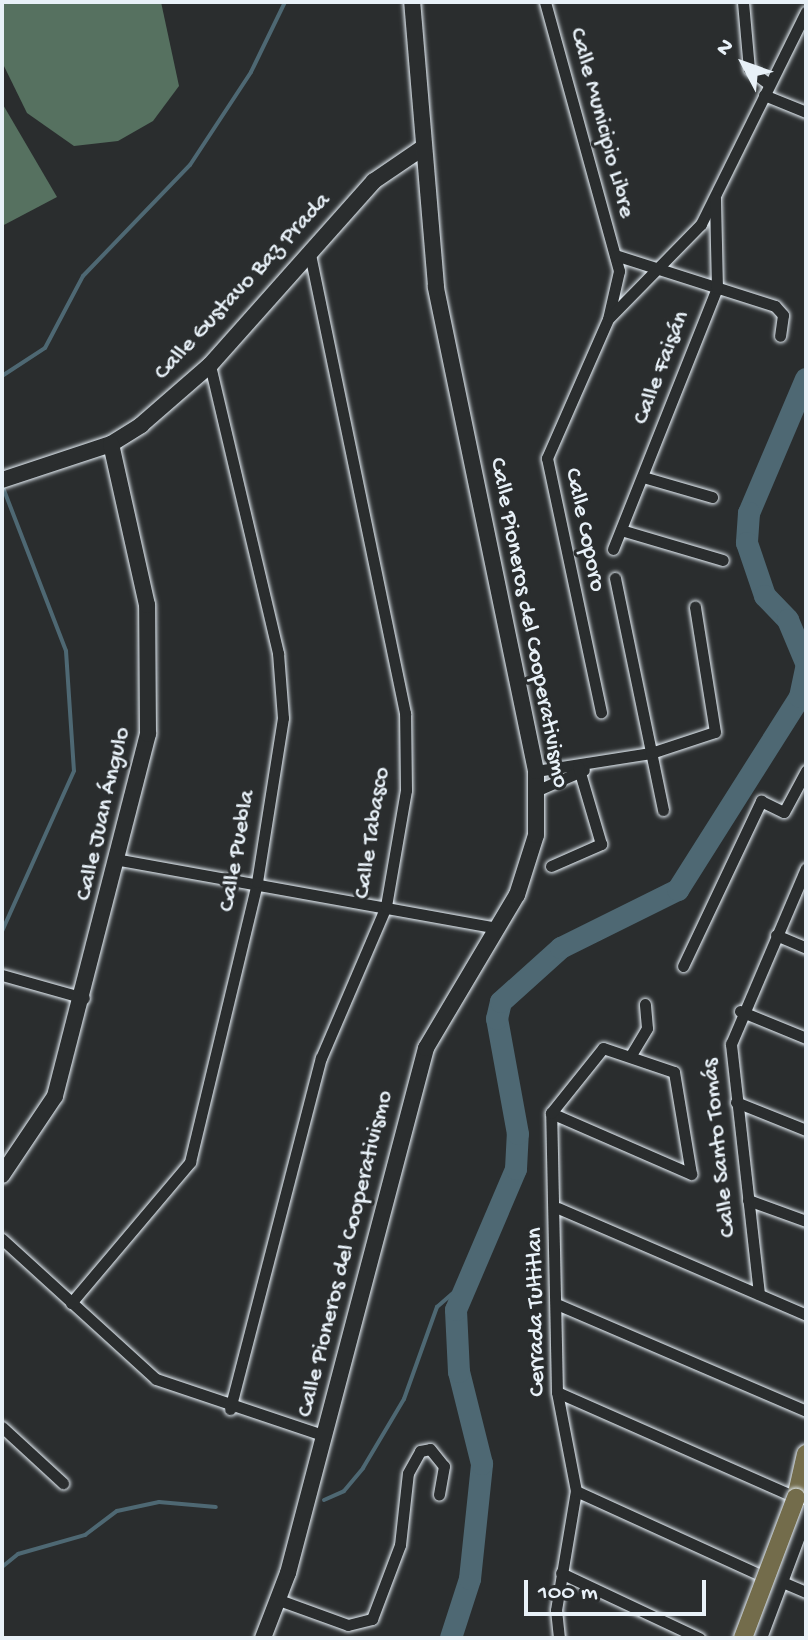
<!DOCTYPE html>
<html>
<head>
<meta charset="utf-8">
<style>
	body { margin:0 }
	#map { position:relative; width:808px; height:1640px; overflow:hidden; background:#2a2d2e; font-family:"Gochi Hand",sans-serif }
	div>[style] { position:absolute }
	.green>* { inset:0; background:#567160 }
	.stream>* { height:4px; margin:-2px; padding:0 2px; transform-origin:2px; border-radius:2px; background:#4e6873 }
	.river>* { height:22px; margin:-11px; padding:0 11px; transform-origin:11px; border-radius:11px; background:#4e6873 }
	.roads { filter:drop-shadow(0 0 2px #e8f1f8) drop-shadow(0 0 2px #e8f1f8) }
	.street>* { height:11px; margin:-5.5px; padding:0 5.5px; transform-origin:5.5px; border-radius:5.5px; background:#2a2d2e }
	.secondary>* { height:16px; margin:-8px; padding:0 8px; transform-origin:8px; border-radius:8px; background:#2a2d2e }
	.primary>* { height:18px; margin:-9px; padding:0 9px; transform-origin:9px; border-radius:9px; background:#736c4b }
	.bridges { filter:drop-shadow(0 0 2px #e8f1f8) drop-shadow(0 0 2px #e8f1f8) }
	.primary-bridge>* { height:18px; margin:-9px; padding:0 9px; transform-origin:9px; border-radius:9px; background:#736c4b }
	span { translate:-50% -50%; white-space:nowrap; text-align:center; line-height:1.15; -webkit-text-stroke:6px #2a2d2e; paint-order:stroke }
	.street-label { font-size:24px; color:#e8f1f8 }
	.frame { position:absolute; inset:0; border:4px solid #e8f1f8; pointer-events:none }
	.north { position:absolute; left:704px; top:24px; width:80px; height:80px; -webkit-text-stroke:6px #2a2d2e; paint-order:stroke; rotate:311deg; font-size:22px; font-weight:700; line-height:32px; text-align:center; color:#e8f1f8 }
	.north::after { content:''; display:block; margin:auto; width:28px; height:36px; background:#e8f1f8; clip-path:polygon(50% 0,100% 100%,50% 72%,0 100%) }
	.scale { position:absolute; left:524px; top:1580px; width:182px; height:36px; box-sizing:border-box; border:4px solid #e8f1f8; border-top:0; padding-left:10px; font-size:24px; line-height:28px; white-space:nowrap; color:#e8f1f8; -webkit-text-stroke:6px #2a2d2e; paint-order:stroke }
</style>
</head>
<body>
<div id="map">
	<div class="green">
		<i style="clip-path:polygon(2px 2px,161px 2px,179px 86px,153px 121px,118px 141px,74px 146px,27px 113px,2px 62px)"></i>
		<i style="clip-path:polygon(2px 103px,57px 197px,2px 226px)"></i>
	</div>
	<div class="stream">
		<i style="left:2px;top:376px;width:51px;rotate:-33.1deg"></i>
		<i style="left:45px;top:348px;width:81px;rotate:-62.2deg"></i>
		<i style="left:83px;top:276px;width:154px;rotate:-46.1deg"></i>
		<i style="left:190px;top:165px;width:111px;rotate:-56.7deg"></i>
		<i style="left:251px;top:72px;width:78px;rotate:-64.1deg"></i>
		<i style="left:2px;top:485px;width:178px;rotate:68.9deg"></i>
		<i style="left:66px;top:651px;width:120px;rotate:86.2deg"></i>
		<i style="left:74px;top:771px;width:175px;rotate:114.2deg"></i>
		<i style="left:324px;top:1500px;width:22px;rotate:-24deg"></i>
		<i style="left:344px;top:1491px;width:30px;rotate:-50deg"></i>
		<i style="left:363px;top:1468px;width:80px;rotate:-59.3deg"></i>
		<i style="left:404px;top:1399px;width:98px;rotate:-70.3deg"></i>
		<i style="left:437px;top:1307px;width:33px;rotate:-41deg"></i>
		<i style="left:2px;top:1567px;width:21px;rotate:-39deg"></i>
		<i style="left:18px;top:1554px;width:70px;rotate:-15.8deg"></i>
		<i style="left:85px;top:1535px;width:40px;rotate:-37deg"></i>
		<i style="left:117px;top:1511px;width:43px;rotate:-12.1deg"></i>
		<i style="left:159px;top:1502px;width:57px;rotate:5deg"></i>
	</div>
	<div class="river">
		<i style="left:806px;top:379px;width:146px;rotate:113deg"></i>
		<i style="left:749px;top:513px;width:30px;rotate:94deg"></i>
		<i style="left:747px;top:543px;width:56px;rotate:71.2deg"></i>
		<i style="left:765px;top:596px;width:33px;rotate:46deg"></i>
		<i style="left:788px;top:620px;width:47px;rotate:67.3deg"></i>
		<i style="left:451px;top:1638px;width:62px;rotate:-72.1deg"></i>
		<i style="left:470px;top:1579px;width:116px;rotate:-84deg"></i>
		<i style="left:482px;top:1464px;width:95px;rotate:-104deg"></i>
		<i style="left:459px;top:1372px;width:62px;rotate:-92.8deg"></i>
		<i style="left:456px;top:1310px;width:153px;rotate:-66.9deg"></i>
		<i style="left:516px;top:1169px;width:35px;rotate:-87deg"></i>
		<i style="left:518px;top:1134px;width:117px;rotate:-100.3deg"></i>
		<i style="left:497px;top:1019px;width:17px;rotate:-77deg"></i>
		<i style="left:501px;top:1002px;width:81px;rotate:-42deg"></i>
		<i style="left:561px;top:948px;width:131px;rotate:-26.4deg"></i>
		<i style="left:678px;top:890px;width:228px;rotate:-57.7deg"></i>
		<i style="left:800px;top:697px;width:29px;rotate:-78deg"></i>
	</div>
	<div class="roads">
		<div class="street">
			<i style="left:545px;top:2px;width:279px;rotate:74.6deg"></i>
			<i style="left:619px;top:271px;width:49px;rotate:102.9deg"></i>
			<i style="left:608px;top:319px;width:152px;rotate:113.7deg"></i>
			<i style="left:547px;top:458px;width:260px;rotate:78deg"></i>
			<i style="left:743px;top:2px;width:67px;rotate:84.9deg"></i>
			<i style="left:749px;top:69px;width:25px;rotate:37deg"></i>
			<i style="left:764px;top:95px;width:45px;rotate:22deg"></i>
			<i style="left:615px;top:255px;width:168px;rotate:17.7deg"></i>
			<i style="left:775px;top:306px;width:12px;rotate:48deg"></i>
			<i style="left:783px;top:315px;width:21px;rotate:98deg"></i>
			<i style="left:610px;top:317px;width:130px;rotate:-45.6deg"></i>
			<i style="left:701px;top:224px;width:237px;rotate:-63.7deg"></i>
			<i style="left:643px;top:477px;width:72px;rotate:16.2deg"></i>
			<i style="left:621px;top:530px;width:106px;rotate:16.4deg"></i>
			<i style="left:613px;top:549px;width:281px;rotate:-68.3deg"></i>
			<i style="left:717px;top:288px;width:90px;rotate:-91.3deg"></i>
			<i style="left:615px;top:578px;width:237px;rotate:78.3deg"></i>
			<i style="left:536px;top:771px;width:116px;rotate:-8.9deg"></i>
			<i style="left:651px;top:753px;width:67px;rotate:-18.2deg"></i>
			<i style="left:715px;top:732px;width:127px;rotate:-99.1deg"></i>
			<i style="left:538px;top:790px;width:50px;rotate:-23.5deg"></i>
			<i style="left:120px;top:860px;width:383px;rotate:10.2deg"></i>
			<i style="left:551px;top:866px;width:55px;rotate:-23.7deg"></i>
			<i style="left:601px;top:844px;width:81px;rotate:-106.4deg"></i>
			<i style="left:776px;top:935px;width:33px;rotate:23deg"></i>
			<i style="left:683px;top:966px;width:183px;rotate:-64.7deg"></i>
			<i style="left:761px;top:801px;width:25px;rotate:26deg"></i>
			<i style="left:784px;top:812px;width:47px;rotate:-61.8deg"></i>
			<i style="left:2px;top:975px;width:85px;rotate:15.7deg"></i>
			<i style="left:740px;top:1011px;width:71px;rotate:22.2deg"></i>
			<i style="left:631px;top:1055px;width:31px;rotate:-59deg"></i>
			<i style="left:647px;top:1028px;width:24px;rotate:-95deg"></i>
			<i style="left:736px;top:1102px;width:75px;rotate:21.8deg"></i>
			<i style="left:551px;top:1113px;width:153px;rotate:23.5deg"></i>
			<i style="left:748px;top:1200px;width:62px;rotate:19.9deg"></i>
			<i style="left:558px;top:1208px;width:270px;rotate:23.3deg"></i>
			<i style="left:2px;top:1239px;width:208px;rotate:42.3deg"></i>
			<i style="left:156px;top:1379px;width:178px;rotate:18.6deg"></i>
			<i style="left:759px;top:1294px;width:252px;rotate:-96.4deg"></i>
			<i style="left:731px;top:1044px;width:191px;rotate:-66.9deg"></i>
			<i style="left:71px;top:1303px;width:185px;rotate:-49.8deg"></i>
			<i style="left:190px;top:1162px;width:288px;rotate:-76.5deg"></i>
			<i style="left:257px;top:882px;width:166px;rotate:-81deg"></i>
			<i style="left:283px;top:718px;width:65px;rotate:-94.4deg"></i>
			<i style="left:278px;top:653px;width:296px;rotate:-103.3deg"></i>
			<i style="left:559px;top:1305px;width:269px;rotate:23.2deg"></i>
			<i style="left:557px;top:1392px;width:255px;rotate:23.8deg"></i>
			<i style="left:230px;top:1409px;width:363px;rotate:-75.5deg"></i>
			<i style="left:321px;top:1058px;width:165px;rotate:-66.8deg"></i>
			<i style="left:386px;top:906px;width:118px;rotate:-80.2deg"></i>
			<i style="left:406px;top:790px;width:77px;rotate:-90.7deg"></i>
			<i style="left:405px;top:713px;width:472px;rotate:-101.7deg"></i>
			<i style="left:2px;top:1427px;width:83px;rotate:42.6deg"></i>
			<i style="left:576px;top:1491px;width:202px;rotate:24.5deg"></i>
			<i style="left:561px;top:1573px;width:153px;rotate:25.2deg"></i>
			<i style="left:780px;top:1581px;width:28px;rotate:23deg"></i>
			<i style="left:279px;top:1600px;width:73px;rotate:19.9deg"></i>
			<i style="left:348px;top:1625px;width:25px;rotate:-14deg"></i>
			<i style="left:372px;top:1619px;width:79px;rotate:-69.3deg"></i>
			<i style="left:400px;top:1545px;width:72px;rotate:-83.7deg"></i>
			<i style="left:408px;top:1473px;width:25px;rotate:-61deg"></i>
			<i style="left:420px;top:1451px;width:10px;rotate:-11deg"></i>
			<i style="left:430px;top:1449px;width:22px;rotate:51deg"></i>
			<i style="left:444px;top:1466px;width:29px;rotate:100deg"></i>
			<i style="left:559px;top:1638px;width:28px;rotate:-96deg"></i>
			<i style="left:556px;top:1610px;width:121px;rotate:-80.5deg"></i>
			<i style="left:576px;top:1491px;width:101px;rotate:-100.9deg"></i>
			<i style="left:557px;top:1392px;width:279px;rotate:-91.2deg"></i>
			<i style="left:551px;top:1113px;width:83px;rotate:-51.3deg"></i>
			<i style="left:603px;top:1048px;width:75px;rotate:18.7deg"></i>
			<i style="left:674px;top:1072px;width:103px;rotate:80.5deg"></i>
		</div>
		<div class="secondary">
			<i style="left:2px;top:480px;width:115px;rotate:-18.3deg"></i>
			<i style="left:111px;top:444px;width:36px;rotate:-32deg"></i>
			<i style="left:141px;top:425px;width:91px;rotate:-41deg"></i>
			<i style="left:210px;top:365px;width:246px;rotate:-48.3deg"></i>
			<i style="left:374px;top:181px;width:57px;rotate:-34.2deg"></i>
			<i style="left:2px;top:1175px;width:95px;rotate:-56.1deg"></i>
			<i style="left:55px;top:1096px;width:374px;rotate:-75.6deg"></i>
			<i style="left:148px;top:734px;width:129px;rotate:-90.4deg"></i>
			<i style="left:147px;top:605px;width:165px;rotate:-102.6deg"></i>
			<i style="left:263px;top:1638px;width:70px;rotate:-69deg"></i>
			<i style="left:288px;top:1573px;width:543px;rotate:-75.27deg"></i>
			<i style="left:426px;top:1048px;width:178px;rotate:-59.3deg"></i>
			<i style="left:517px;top:895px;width:63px;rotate:-72.4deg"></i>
			<i style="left:536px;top:835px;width:64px;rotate:-90deg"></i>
			<i style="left:536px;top:771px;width:495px;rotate:-101.7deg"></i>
			<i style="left:436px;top:286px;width:285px;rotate:-94.8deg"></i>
			<i style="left:759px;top:1638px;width:134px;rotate:-69.5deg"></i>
		</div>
		<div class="primary">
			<i style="left:796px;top:1498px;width:45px;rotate:-77.2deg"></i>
		</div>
	</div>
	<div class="bridges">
		<div class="primary-bridge">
			<i style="left:743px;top:1638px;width:150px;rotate:-69.3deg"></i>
		</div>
	</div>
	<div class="street-label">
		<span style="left:601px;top:123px;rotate:75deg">Calle Municipio Libre</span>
		<span style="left:243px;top:287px;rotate:-47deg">Calle Gustavo Baz Prada</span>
		<span style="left:662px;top:368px;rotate:-69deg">Calle Faisán</span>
		<span style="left:584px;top:530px;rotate:78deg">Calle Coporo</span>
		<span style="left:528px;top:623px;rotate:79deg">Calle Pioneros del Cooperativismo</span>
		<span style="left:104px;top:814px;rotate:-77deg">Calle Juan Ángulo</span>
		<span style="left:373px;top:833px;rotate:-81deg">Calle Tabasco</span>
		<span style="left:238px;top:851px;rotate:-80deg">Calle Puebla</span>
		<span style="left:720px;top:1148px;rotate:-96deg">Calle Santo Tomás</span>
		<span style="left:346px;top:1254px;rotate:-76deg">Calle Pioneros del Cooperativismo</span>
		<span style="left:537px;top:1312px;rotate:-91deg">Cerrada Tultitlan</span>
	</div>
	<div class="frame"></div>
	<div class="north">N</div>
	<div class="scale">100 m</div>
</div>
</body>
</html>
